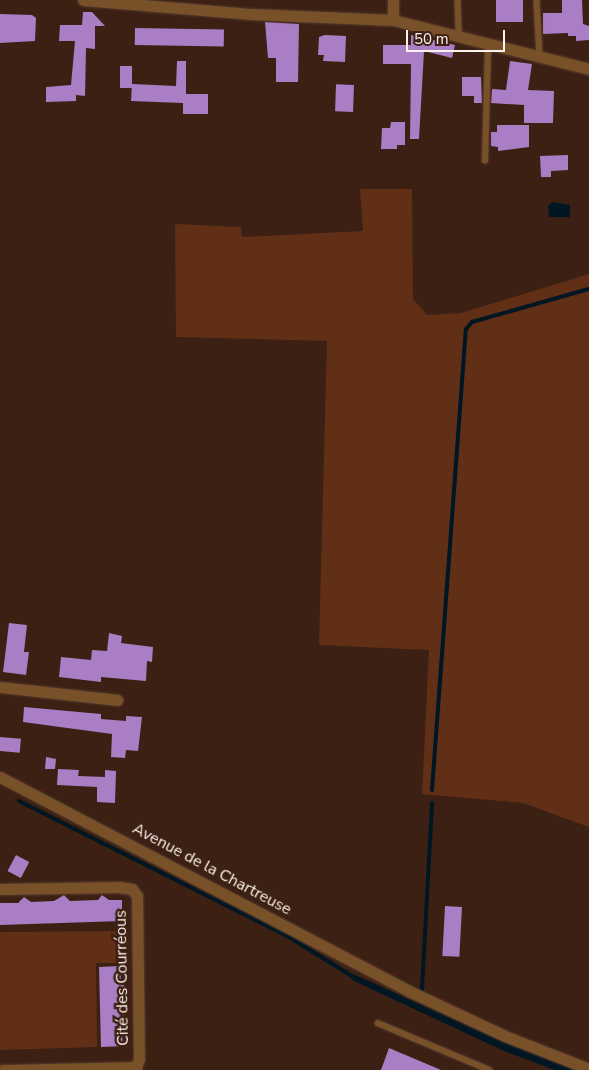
<!DOCTYPE html>
<html>
<head>
<meta charset="utf-8">
<style>
	body { margin:0 }
	#map { position:relative; width:589px; height:1070px; overflow:hidden; background:#3c2013; font-family:"Nunito Sans",sans-serif }
	div>[style] { position:absolute }
	.green>* { inset:0; background:#602f16 }
	.water>* { inset:0; background:#001623 }
	.stream>* { height:4px; margin:-2px; padding:0 2px; transform-origin:2px; border-radius:2px; background:#001623 }
	.building>* { inset:0; background:#a97ec4; transform-origin:0 0 }
	.roads { filter:drop-shadow(0 0 1px #573d31) drop-shadow(0 0 1px #573d31) }
	.lane>* { height:5.5px; margin:-2.75px; padding:0 2.75px; transform-origin:2.75px; border-radius:2.75px; background:#785128 }
	.street>* { height:11px; margin:-5.5px; padding:0 5.5px; transform-origin:5.5px; border-radius:5.5px; background:#785128 }
	span { translate:-50% -50%; white-space:nowrap; text-align:center; line-height:1.15; -webkit-text-stroke:5px #3c2013; paint-order:stroke }
	.street-label { font-size:16px; color:#fcf1eb }
	.scale { position:absolute; left:406px; top:30px; width:99px; height:22px; box-sizing:border-box; border:2px solid #fcf1eb; border-top:0; padding-left:6px; font-size:15px; line-height:18px; white-space:nowrap; color:#fcf1eb; -webkit-text-stroke:4px #3c2013; paint-order:stroke }
</style>
</head>
<body>
<div id="map">
	<div class="green">
		<i style="clip-path:polygon(360px 189px,412px 189px,413px 299px,427px 315px,461px 313px,589px 274px,589px 827px,523px 803px,422px 794px,429px 650px,319px 645px,327px 341px,176px 337px,175px 224px,241px 227px,242px 237px,363px 231px)"></i>
		<i style="clip-path:polygon(128px 931px,129px 963px,96px 963px,97px 1047px,0 1050px,0 932px)"></i>
	</div>
	<div class="water">
		<i style="clip-path:polygon(553px 202px,570px 205px,570px 217px,549px 217px,548px 206px)"></i>
		<i style="clip-path:polygon(355px 975px,510px 1045px,576px 1070px,555px 1070px,504px 1051px,352px 980px)"></i>
	</div>
	<div class="stream">
		<i style="left:432px;top:790px;width:462px;rotate:-85.8deg"></i>
		<i style="left:466px;top:329px;width:9px;rotate:-49deg"></i>
		<i style="left:472px;top:322px;width:122px;rotate:-15.8deg"></i>
		<i style="left:19px;top:801px;width:302px;rotate:26.7deg"></i>
		<i style="left:289px;top:937px;width:81px;rotate:31.9deg"></i>
		<i style="left:422px;top:989px;width:186px;rotate:-86.9deg"></i>
	</div>
	<div class="building">
		<i style="left:523px;top:0;width:22px;height:27px;rotate:90deg"></i>
		<i style="clip-path:polygon(562px 0,582px 0,583px 24px,589px 26px,589px 40px,576px 41px,576px 36px,568px 36px,568px 33px,543px 34px,543px 13px,562px 13px)"></i>
		<i style="clip-path:polygon(83px 12px,92px 12px,105px 26px,95px 26px,95px 49px,86px 48px,85px 96px,76px 95px,76px 101px,46px 102px,46px 87px,71px 85px,75px 41px,59px 41px,60px 25px,82px 25px)"></i>
		<i style="clip-path:polygon(0 14px,32px 15px,36px 18px,35px 41px,0 43px)"></i>
		<i style="clip-path:polygon(265px 22px,299px 24px,298px 82px,276px 82px,276px 58px,268px 58px)"></i>
		<i style="left:135px;top:28px;width:89px;height:17px;rotate:1deg"></i>
		<i style="clip-path:polygon(325px 35px,346px 36px,345px 62px,323px 61px,324px 55px,318px 55px,319px 37px)"></i>
		<i style="clip-path:polygon(411px 35px,455px 45px,452px 58px,424px 51px,419px 139px,410px 139px,411px 64px,383px 64px,383px 45px,411px 45px)"></i>
		<i style="clip-path:polygon(177px 61px,186px 61px,186px 94px,208px 94px,208px 114px,183px 114px,183px 103px,131px 101px,132px 84px,176px 86px)"></i>
		<i style="clip-path:polygon(510px 61px,532px 64px,528px 90px,554px 91px,553px 123px,524px 123px,524px 105px,491px 103px,492px 89px,506px 90px)"></i>
		<i style="left:120px;top:66px;width:12px;height:22px"></i>
		<i style="clip-path:polygon(462px 77px,481px 77px,482px 103px,474px 103px,474px 96px,462px 96px)"></i>
		<i style="left:354px;top:85px;width:27px;height:18px;rotate:92deg"></i>
		<i style="clip-path:polygon(391px 122px,405px 122px,405px 145px,397px 145px,397px 149px,381px 149px,382px 128px,390px 128px)"></i>
		<i style="clip-path:polygon(497px 125px,529px 125px,529px 147px,498px 151px,498px 147px,491px 146px,491px 132px,497px 132px)"></i>
		<i style="clip-path:polygon(568px 155px,568px 170px,551px 171px,551px 177px,541px 177px,540px 156px)"></i>
		<i style="clip-path:polygon(9px 623px,27px 625px,24px 652px,29px 652px,26px 675px,3px 672px)"></i>
		<i style="clip-path:polygon(109px 633px,122px 636px,121px 643px,153px 647px,152px 662px,147px 661px,146px 681px,101px 677px,101px 682px,59px 677px,61px 657px,91px 660px,92px 650px,107px 651px)"></i>
		<i style="clip-path:polygon(24px 707px,101px 714px,101px 719px,126px 721px,126px 716px,142px 717px,138px 751px,126px 750px,125px 758px,111px 757px,112px 734px,23px 722px)"></i>
		<i style="left:0;top:737px;width:21px;height:14px;rotate:5deg"></i>
		<i style="clip-path:polygon(46px 757px,56px 759px,55px 769px,45px 769px)"></i>
		<i style="clip-path:polygon(58px 769px,79px 770px,78px 776px,105px 777px,105px 770px,116px 771px,115px 803px,97px 802px,97px 787px,57px 785px)"></i>
		<i style="left:16px;top:855px;width:15px;height:18px;rotate:28deg"></i>
		<i style="clip-path:polygon(64px 895px,70px 901px,98px 900px,102px 895px,109px 900px,122px 900px,122px 921px,0 925px,0 903px,18px 903px,24px 897px,31px 902px,54px 901px)"></i>
		<i style="left:445px;top:906px;width:17px;height:50px;rotate:3deg"></i>
		<i style="clip-path:polygon(120px 966px,121px 981px,128px 991px,121px 1002px,122px 1013px,128px 1021px,122px 1034px,123px 1046px,101px 1047px,99px 967px)"></i>
		<i style="clip-path:polygon(389px 1048px,441px 1070px,381px 1070px)"></i>
	</div>
	<div class="roads">
		<div class="lane">
			<i style="left:458px;top:0;width:36px;rotate:88deg"></i>
			<i style="left:537px;top:0;width:57px;rotate:87deg"></i>
			<i style="left:485px;top:161px;width:118px;rotate:-88.5deg"></i>
			<i style="left:378px;top:1023px;width:121px;rotate:22.9deg"></i>
		</div>
		<div class="street">
			<i style="left:83px;top:0;width:169px;rotate:4.8deg"></i>
			<i style="left:251px;top:14px;width:142px;rotate:2.4deg"></i>
			<i style="left:393px;top:20px;width:202px;rotate:14deg"></i>
			<i style="left:393px;top:0;width:20px;rotate:90deg"></i>
			<i style="left:0;top:687px;width:118px;rotate:6.3deg"></i>
			<i style="left:0;top:777px;width:462px;rotate:27.6deg"></i>
			<i style="left:409px;top:991px;width:106px;rotate:25.1deg"></i>
			<i style="left:505px;top:1036px;width:90px;rotate:21.4deg"></i>
			<i style="left:0;top:889px;width:119px;rotate:-1deg"></i>
			<i style="left:119px;top:887px;width:13px;rotate:9deg"></i>
			<i style="left:132px;top:889px;width:9px;rotate:54deg"></i>
			<i style="left:137px;top:896px;width:163px;rotate:89.3deg"></i>
			<i style="left:139px;top:1059px;width:9px;rotate:111deg"></i>
			<i style="left:136px;top:1067px;width:133px;rotate:178.7deg"></i>
		</div>
	</div>
	<div class="street-label">
		<span style="left:212px;top:869px;rotate:28deg">Avenue de la Chartreuse</span>
		<span style="left:122px;top:978px;rotate:-91deg">Cité des Courréous</span>
	</div>
	<div class="scale">50 m</div>
</div>
</body>
</html>
